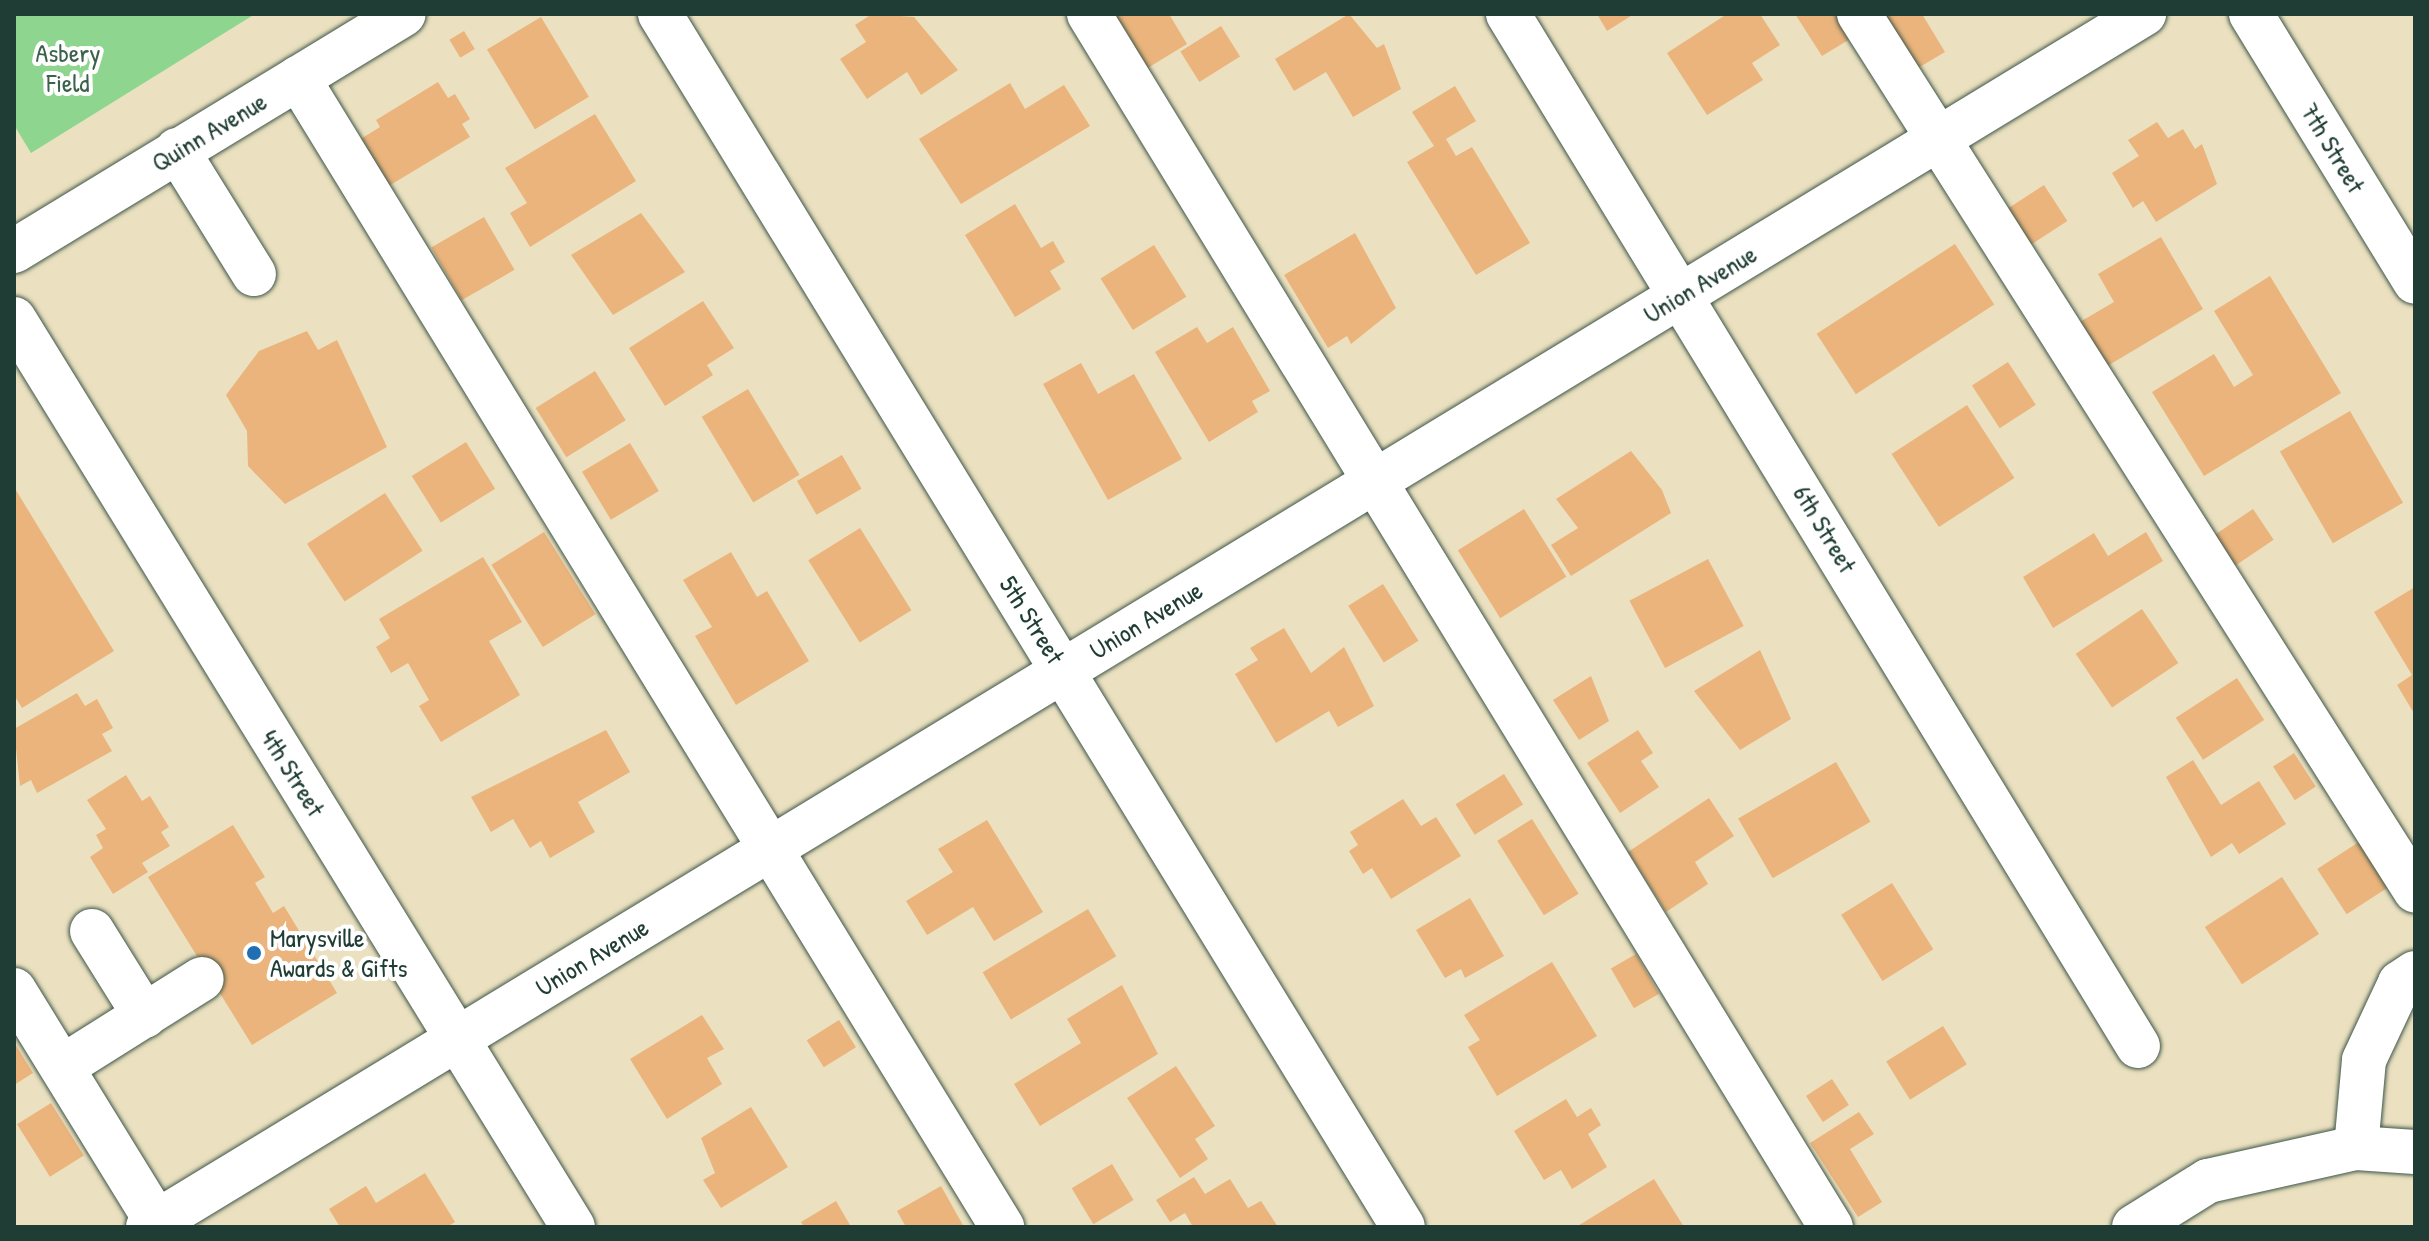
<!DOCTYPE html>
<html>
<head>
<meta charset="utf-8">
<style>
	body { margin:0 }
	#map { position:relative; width:2429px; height:1241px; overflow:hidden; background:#ebe1c0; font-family:"Patrick Hand",sans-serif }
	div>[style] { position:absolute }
	.green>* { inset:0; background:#8ed58f }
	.building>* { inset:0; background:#ebb47c; transform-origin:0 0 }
	.roads { filter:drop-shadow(0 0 2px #3e5649) drop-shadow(0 0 2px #3e5649) }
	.minor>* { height:44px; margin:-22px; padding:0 22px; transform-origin:22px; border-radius:22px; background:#fff }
	.major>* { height:44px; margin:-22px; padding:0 22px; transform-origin:22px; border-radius:22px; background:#fff }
	.dots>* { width:22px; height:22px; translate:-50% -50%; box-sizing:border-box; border:4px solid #fff; border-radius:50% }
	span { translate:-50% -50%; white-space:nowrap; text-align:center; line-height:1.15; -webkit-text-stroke:8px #fff; paint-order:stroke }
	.park-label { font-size:26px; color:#3b634b }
	.street-label { font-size:26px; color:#1f3d34 }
	.poi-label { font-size:26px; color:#1f3d34 }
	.left { translate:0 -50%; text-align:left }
	.frame { position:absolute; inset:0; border:16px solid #1f3d34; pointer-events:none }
</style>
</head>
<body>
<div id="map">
	<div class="green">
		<i style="clip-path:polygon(14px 14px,255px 14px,31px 153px,14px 125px)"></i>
	</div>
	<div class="building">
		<i style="clip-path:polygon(872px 14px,914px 17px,958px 70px,921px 95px,907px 72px,867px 99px,840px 59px,866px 42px,855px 25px)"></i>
		<i style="clip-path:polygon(1112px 14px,1169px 14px,1187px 44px,1146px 69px)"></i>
		<i style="clip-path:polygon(1349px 14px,1377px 48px,1384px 44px,1401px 89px,1353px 117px,1326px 72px,1294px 91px,1275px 59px)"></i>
		<i style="clip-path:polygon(1597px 14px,1634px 14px,1607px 31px)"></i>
		<i style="clip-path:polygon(1727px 14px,1760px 14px,1780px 45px,1752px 63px,1763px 80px,1707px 115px,1667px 53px)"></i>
		<i style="clip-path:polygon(1795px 14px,1841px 14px,1855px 36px,1822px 56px)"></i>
		<i style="clip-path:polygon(1877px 14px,1922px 14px,1945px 52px,1913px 71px)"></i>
		<i style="left:541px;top:17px;width:93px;height:63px;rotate:59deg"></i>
		<i style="left:1221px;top:26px;width:36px;height:48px;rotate:58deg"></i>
		<i style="left:464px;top:31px;width:21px;height:17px;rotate:59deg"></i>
		<i style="clip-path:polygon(438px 82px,448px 98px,455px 94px,470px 119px,462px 124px,470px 137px,387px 187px,359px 140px,380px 127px,376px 120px)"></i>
		<i style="clip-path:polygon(1010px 83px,1025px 109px,1064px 85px,1090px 126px,961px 204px,919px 139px)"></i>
		<i style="clip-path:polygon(1455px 86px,1476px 121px,1446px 139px,1456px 156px,1472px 147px,1530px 243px,1476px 275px,1407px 162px,1434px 146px,1412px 112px)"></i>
		<i style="clip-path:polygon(595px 114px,636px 181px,530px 247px,510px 213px,527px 203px,505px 168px)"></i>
		<i style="clip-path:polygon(2157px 122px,2168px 138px,2183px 129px,2195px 149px,2202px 144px,2217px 184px,2156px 222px,2143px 201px,2133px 208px,2112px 173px,2139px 156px,2128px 140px)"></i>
		<i style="left:2044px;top:185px;width:43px;height:45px;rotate:57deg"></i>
		<i style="clip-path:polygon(1015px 204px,1041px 248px,1053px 241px,1065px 262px,1050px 271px,1061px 289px,1015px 317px,965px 235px)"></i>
		<i style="clip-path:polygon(641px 213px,685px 272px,613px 315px,571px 255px)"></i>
		<i style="left:484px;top:217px;width:61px;height:61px;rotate:60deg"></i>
		<i style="clip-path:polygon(1355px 233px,1396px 308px,1351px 344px,1347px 336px,1328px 348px,1284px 275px)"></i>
		<i style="clip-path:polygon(2161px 237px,2203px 309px,2099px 371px,2073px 326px,2114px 302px,2098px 274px)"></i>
		<i style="left:1955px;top:244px;width:72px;height:165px;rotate:57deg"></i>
		<i style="left:1154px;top:245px;width:61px;height:63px;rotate:58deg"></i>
		<i style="clip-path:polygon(2270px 276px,2341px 393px,2204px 476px,2152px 392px,2214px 354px,2234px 387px,2253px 375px,2214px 311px)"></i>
		<i style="clip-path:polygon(703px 301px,734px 348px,707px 365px,713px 375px,665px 406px,629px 348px)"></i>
		<i style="clip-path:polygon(1197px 327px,1207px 343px,1233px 327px,1270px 391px,1252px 401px,1258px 412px,1209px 442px,1155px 352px)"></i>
		<i style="clip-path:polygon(307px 331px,318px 350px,337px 340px,387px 447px,285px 504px,248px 466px,247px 431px,226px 395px,259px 351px)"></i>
		<i style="left:2008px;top:362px;width:51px;height:43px;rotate:57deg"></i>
		<i style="clip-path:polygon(1081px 363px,1098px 394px,1134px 374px,1182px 459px,1108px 500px,1043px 384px)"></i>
		<i style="left:595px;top:371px;width:58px;height:70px;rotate:58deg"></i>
		<i style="left:748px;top:389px;width:100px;height:54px;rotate:59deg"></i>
		<i style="left:1967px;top:405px;width:87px;height:90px;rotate:57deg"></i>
		<i style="left:2350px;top:411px;width:106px;height:81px;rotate:60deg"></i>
		<i style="left:466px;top:442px;width:55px;height:64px;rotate:58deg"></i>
		<i style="left:630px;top:443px;width:56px;height:56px;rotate:59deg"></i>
		<i style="clip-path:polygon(1631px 451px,1662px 490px,1671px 513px,1571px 576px,1551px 545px,1578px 528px,1556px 499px)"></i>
		<i style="left:842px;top:455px;width:39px;height:52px;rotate:60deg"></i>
		<i style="clip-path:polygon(14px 487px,114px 651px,22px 708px,14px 695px)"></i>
		<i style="left:385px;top:493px;width:69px;height:93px;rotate:57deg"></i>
		<i style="left:1524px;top:509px;width:80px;height:78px;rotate:58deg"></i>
		<i style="left:2253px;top:509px;width:37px;height:47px;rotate:56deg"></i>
		<i style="left:860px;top:528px;width:97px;height:61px;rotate:58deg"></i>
		<i style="left:544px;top:532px;width:97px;height:62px;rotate:58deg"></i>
		<i style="clip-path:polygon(2146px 532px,2163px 561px,2053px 628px,2023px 577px,2094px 533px,2108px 556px)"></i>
		<i style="clip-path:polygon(731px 552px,757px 597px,767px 591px,809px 661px,736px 705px,695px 636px,712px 627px,683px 580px)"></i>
		<i style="clip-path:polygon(483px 557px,522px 622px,489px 641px,520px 695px,441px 742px,419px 706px,429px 700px,408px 663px,391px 673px,376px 647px,390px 638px,379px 619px)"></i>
		<i style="left:1708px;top:559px;width:76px;height:89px;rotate:62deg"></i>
		<i style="left:1383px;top:584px;width:67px;height:41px;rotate:58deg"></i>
		<i style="clip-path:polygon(2415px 587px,2415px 715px,2397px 685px,2412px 675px,2374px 612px)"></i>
		<i style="left:2142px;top:609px;width:65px;height:80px;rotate:56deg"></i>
		<i style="clip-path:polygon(1284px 628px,1311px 673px,1344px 647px,1374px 706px,1338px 727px,1329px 711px,1276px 743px,1235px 674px,1258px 660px,1250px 648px)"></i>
		<i style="clip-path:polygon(1760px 650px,1791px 719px,1740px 750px,1694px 691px)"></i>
		<i style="clip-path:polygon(1591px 676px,1609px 721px,1579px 740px,1553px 700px)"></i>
		<i style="left:2237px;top:678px;width:50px;height:73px;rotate:57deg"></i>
		<i style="clip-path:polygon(77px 693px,85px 706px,97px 699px,113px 728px,102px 734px,112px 751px,37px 793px,31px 780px,20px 786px,14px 729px)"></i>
		<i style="clip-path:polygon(606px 730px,630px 772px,578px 802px,595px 832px,550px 858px,541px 841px,530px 848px,513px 819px,491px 832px,471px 797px)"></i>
		<i style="clip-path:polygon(1638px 730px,1653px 753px,1641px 761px,1659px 787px,1620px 813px,1587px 763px)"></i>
		<i style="left:2294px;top:753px;width:40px;height:25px;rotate:57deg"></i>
		<i style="clip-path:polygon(2193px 760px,2221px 805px,2259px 781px,2286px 824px,2239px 854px,2232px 843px,2211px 857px,2166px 777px)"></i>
		<i style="left:1836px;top:762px;width:69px;height:113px;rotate:60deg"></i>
		<i style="left:1504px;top:774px;width:36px;height:57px;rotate:58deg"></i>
		<i style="clip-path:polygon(126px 775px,142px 801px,150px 796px,169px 827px,161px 832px,170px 846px,142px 863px,148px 872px,113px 894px,90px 857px,103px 848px,96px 835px,106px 829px,87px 800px)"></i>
		<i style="clip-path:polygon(1709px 798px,1734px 836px,1695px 862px,1708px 884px,1666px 912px,1628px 852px)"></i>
		<i style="clip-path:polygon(1403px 799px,1421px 826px,1436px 817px,1461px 856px,1391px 899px,1372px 868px,1363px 874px,1349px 851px,1358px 845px,1350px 832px)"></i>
		<i style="left:1532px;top:819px;width:88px;height:41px;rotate:58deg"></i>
		<i style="clip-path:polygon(987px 820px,1043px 912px,994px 941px,973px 907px,927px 935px,906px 901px,953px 872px,938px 849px)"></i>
		<i style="clip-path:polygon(233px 825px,265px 877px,255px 883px,273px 913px,284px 906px,337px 993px,252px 1045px,148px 877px)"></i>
		<i style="left:2365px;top:838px;width:54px;height:57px;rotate:57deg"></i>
		<i style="left:2282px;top:877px;width:68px;height:92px;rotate:57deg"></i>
		<i style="left:1892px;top:883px;width:78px;height:60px;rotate:58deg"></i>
		<i style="clip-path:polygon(1470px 898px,1504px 956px,1465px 978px,1461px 969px,1445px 978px,1416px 930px)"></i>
		<i style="left:1088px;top:909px;width:55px;height:123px;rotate:59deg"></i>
		<i style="left:1636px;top:954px;width:46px;height:29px;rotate:60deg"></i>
		<i style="clip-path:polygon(1552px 962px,1597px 1036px,1497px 1096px,1468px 1047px,1480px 1040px,1464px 1015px)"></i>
		<i style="clip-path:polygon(1122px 985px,1158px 1054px,1040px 1126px,1014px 1084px,1081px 1043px,1067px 1019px)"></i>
		<i style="clip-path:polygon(702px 1015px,724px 1049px,707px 1058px,722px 1084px,667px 1119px,630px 1059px)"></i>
		<i style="left:839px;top:1020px;width:32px;height:38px;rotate:58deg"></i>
		<i style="left:1943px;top:1026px;width:45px;height:67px;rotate:58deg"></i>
		<i style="clip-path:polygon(14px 1042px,33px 1073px,14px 1085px)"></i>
		<i style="clip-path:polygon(1176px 1066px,1215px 1126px,1195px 1139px,1208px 1159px,1180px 1178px,1127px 1098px)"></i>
		<i style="left:1832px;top:1079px;width:31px;height:31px;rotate:57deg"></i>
		<i style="clip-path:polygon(1566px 1099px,1577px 1117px,1591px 1108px,1601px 1125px,1588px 1134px,1607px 1167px,1572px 1189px,1561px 1170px,1544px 1180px,1514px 1131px)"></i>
		<i style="left:51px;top:1103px;width:62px;height:40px;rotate:58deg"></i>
		<i style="clip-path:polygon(751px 1107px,788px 1167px,721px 1208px,703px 1180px,715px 1173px,701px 1138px)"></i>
		<i style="clip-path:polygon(1859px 1112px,1874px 1134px,1850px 1149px,1882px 1202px,1858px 1217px,1810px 1143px)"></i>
		<i style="left:1112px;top:1164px;width:42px;height:47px;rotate:59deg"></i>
		<i style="clip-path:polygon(425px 1173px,455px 1222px,447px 1227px,340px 1227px,329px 1209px,366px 1186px,376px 1203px)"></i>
		<i style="clip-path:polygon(1194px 1177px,1205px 1194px,1230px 1179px,1248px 1208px,1261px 1201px,1278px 1227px,1193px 1227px,1185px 1213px,1170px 1222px,1156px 1200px)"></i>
		<i style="clip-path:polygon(1654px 1179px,1684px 1227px,1576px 1227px)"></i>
		<i style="clip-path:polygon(941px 1186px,964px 1227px,906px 1227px,897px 1211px)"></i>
		<i style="clip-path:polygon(836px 1201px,850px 1225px,804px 1227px,801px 1222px)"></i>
	</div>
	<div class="roads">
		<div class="minor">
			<i style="left:660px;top:14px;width:1422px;rotate:58.51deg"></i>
			<i style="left:1089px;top:14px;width:1422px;rotate:58.55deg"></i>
			<i style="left:1508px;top:14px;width:1209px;rotate:58.6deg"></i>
			<i style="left:1859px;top:14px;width:1038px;rotate:57.6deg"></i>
			<i style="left:2251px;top:14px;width:314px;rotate:58.5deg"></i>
			<i style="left:298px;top:78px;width:1348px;rotate:58.5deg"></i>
			<i style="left:177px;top:150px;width:146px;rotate:58.2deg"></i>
			<i style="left:14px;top:251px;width:456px;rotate:-31.3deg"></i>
			<i style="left:92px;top:931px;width:100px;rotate:58.1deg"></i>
			<i style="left:14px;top:990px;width:278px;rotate:58.4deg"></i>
			<i style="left:62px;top:1067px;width:165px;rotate:-32.2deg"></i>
			<i style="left:2356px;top:1148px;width:88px;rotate:-84.8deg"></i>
			<i style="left:2364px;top:1060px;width:85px;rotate:-64.9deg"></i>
			<i style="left:2400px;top:983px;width:18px;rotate:-34deg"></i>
			<i style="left:148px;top:1227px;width:2336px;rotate:-31.29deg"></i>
			<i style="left:2134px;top:1227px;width:87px;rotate:-31.9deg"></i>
			<i style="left:2208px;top:1181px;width:152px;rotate:-12.6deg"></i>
			<i style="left:2356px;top:1148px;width:59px;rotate:3.9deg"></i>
		</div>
		<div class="major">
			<i style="left:14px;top:319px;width:1066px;rotate:58.38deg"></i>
		</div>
	</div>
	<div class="dots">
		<i style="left:254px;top:953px;background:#1f6fb2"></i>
	</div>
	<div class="park-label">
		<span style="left:68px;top:68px">Asbery<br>Field</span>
	</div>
	<div class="street-label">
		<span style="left:209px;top:132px;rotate:-31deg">Quinn Avenue</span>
		<span style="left:2333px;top:148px;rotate:59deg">7th Street</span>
		<span style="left:1700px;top:284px;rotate:-31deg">Union Avenue</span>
		<span style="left:1825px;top:529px;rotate:59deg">6th Street</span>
		<span style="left:1032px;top:620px;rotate:58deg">5th Street</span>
		<span style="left:1146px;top:620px;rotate:-31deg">Union Avenue</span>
		<span style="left:293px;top:773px;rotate:58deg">4th Street</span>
		<span style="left:592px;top:957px;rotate:-31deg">Union Avenue</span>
	</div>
	<div class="poi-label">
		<span class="left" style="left:270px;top:953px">Marysville<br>Awards &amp; Gifts</span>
	</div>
	<div class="frame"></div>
</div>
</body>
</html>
